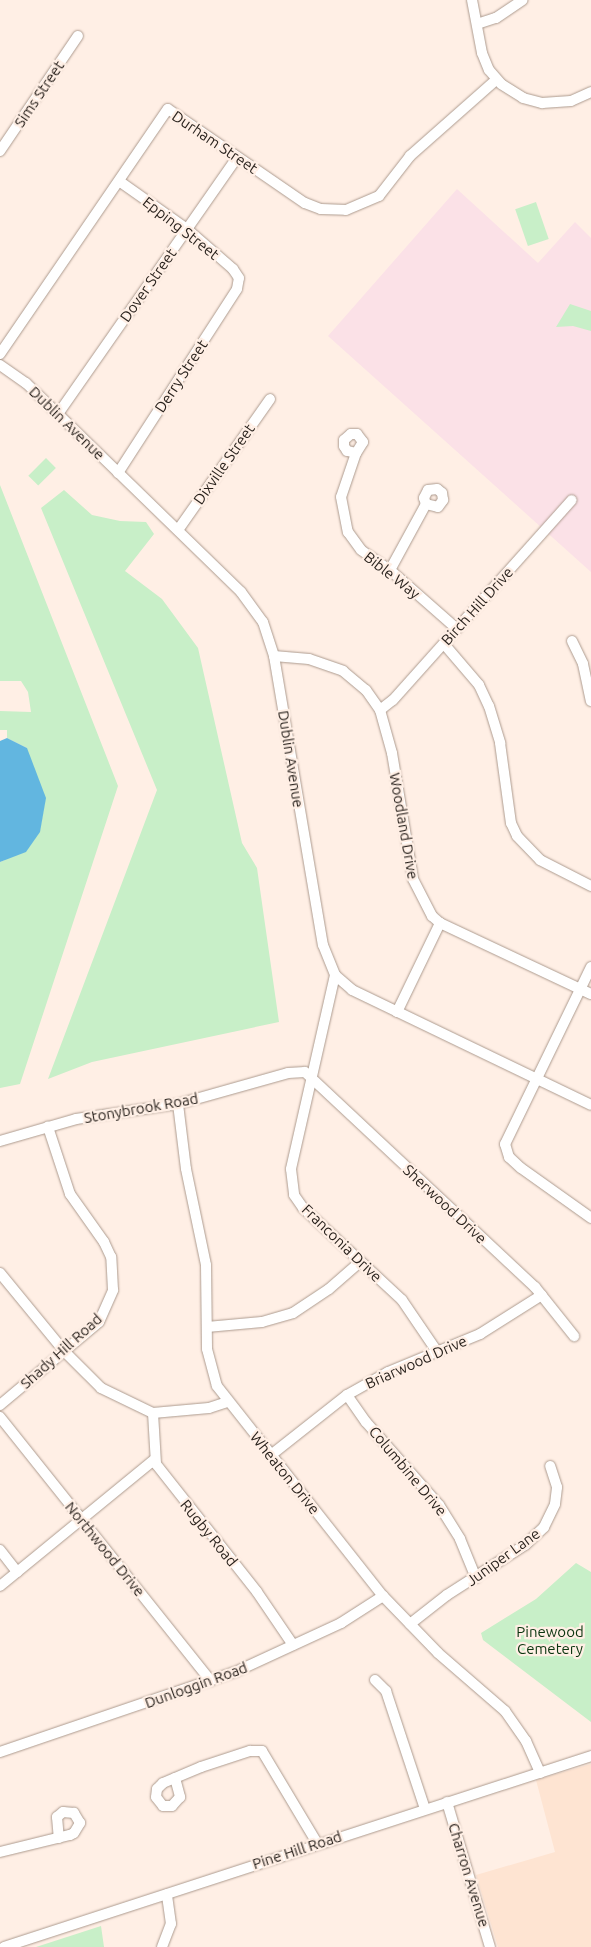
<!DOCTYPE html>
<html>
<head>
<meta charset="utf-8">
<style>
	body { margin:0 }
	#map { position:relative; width:591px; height:1947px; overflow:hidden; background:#ffefe5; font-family:Ubuntu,sans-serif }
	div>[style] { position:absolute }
	.built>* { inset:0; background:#fee4d2 }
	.education>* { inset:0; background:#fbe1e7 }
	.green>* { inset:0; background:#c8efc8; transform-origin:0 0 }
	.water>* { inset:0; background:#62b6e0 }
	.roads { filter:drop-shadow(0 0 1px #ad9b8f) drop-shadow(0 0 1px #ad9b8f) }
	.minor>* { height:10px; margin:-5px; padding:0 5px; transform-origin:5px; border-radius:5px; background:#fff }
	span { translate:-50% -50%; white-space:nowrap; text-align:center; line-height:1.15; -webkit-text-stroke:4.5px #ffefe5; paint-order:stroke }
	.street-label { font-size:15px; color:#261f1a }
	.park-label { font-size:15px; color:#0b350f }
</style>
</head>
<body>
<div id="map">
	<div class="built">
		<i style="clip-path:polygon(591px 1764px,591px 1947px,498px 1947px,476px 1875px,555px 1852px,536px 1780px)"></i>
	</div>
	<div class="education">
		<i style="clip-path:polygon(457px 189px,538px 263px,575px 222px,591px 238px,591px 572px,328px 336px)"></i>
	</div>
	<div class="green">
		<i style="left:536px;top:202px;width:39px;height:22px;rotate:71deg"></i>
		<i style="clip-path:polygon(570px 304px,591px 311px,591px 331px,573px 326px,556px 327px)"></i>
		<i style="left:46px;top:458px;width:14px;height:25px;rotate:45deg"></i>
		<i style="clip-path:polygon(0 485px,118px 786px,20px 1084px,0 1088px,0 862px,5px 860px,27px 748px,7px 738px,7px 730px,0 730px,0 711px,31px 712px,28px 692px,21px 681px,0 681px)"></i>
		<i style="clip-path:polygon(64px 490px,92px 515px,120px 521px,146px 522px,154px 534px,125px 571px,162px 599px,198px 648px,242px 843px,257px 868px,279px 1022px,92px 1062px,48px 1079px,157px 790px,41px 508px)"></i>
		<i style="clip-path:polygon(576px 1563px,591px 1572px,591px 1722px,483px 1640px,481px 1633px,536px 1599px)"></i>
		<i style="clip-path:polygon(101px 1926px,104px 1947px,36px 1947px)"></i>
	</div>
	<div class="water">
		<i style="clip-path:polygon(7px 738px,27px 748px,46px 798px,40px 832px,26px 852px,0 862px,0 741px)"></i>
	</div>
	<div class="roads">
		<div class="minor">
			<i style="left:472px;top:0;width:54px;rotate:79.3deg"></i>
			<i style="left:482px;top:53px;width:18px;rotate:68deg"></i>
			<i style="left:489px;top:70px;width:18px;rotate:49deg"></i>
			<i style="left:501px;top:84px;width:26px;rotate:32deg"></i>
			<i style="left:523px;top:98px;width:20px;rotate:15deg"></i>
			<i style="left:542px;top:103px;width:29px;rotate:-4deg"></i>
			<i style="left:571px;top:101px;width:22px;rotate:-24deg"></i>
			<i style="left:477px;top:24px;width:20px;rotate:-18deg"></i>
			<i style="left:496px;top:18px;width:32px;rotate:-34deg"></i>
			<i style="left:0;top:151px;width:139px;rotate:-55.9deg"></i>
			<i style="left:0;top:354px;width:297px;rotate:-55.6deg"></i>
			<i style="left:168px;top:109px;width:166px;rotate:34.5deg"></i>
			<i style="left:305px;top:203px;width:17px;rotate:21deg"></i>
			<i style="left:321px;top:209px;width:25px;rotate:2deg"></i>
			<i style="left:346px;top:210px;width:36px;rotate:-23deg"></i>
			<i style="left:379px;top:196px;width:51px;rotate:-52.2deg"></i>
			<i style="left:410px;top:156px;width:115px;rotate:-41.5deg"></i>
			<i style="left:0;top:365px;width:32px;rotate:35deg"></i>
			<i style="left:26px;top:383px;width:45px;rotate:44.1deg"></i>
			<i style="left:58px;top:414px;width:255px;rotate:44.2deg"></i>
			<i style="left:241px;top:592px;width:37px;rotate:54deg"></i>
			<i style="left:263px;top:622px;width:36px;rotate:72deg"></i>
			<i style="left:274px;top:656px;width:293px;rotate:80.4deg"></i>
			<i style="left:323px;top:945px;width:32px;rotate:68deg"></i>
			<i style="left:335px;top:975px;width:23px;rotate:41deg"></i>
			<i style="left:352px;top:990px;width:265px;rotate:25.7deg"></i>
			<i style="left:58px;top:414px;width:313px;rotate:-55.1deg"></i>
			<i style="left:356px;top:453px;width:9px;rotate:-167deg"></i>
			<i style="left:347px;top:451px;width:6px;rotate:-121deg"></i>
			<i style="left:344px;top:446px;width:6px;rotate:-90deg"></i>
			<i style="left:344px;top:440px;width:9px;rotate:-41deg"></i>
			<i style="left:351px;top:434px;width:6px"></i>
			<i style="left:357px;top:434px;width:10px;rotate:53deg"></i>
			<i style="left:363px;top:442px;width:13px;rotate:122deg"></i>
			<i style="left:356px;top:453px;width:46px;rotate:108.8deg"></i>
			<i style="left:341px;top:497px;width:36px;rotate:79deg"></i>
			<i style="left:348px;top:532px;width:22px;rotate:54deg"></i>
			<i style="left:361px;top:550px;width:35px;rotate:35deg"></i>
			<i style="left:390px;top:570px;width:89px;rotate:41.4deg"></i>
			<i style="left:118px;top:473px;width:219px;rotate:-57.1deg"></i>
			<i style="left:237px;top:289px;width:11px;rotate:-80deg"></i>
			<i style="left:239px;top:278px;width:11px;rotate:-124deg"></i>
			<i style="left:233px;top:269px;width:61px;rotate:-139deg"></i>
			<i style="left:187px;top:229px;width:83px;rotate:-144.8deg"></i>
			<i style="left:178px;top:530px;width:160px;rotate:-54.9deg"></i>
			<i style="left:390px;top:570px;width:75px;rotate:-61.4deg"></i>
			<i style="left:426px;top:504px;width:12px;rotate:14deg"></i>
			<i style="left:438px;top:507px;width:9px;rotate:-54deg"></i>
			<i style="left:443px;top:500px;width:7px;rotate:-98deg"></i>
			<i style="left:442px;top:493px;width:6px;rotate:-141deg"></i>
			<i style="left:437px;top:489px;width:9px;rotate:174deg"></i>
			<i style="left:428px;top:490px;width:9px;rotate:117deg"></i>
			<i style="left:424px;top:498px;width:6px;rotate:72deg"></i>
			<i style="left:572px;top:641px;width:25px;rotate:64deg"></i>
			<i style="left:583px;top:664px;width:38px;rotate:78deg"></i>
			<i style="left:444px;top:644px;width:54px;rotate:49.5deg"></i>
			<i style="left:479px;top:685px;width:23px;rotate:65deg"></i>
			<i style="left:489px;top:706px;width:39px;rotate:73deg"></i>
			<i style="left:500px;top:743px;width:81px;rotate:82.2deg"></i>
			<i style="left:511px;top:823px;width:14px;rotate:65deg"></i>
			<i style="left:517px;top:836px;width:33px;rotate:46deg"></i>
			<i style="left:540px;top:860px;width:57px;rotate:27deg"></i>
			<i style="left:274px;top:656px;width:35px;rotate:5deg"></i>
			<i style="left:309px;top:659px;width:36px;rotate:19deg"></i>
			<i style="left:343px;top:671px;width:30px;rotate:40deg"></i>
			<i style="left:366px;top:690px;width:24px;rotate:55deg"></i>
			<i style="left:380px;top:710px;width:45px;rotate:74.4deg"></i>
			<i style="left:392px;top:753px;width:128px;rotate:80.5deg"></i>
			<i style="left:413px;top:879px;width:42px;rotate:62.8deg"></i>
			<i style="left:432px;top:916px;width:11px;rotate:41deg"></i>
			<i style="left:440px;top:923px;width:167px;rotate:25.2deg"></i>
			<i style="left:380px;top:710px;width:16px;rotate:-38deg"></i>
			<i style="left:393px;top:700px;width:268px;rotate:-48.2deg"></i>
			<i style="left:591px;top:967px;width:197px;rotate:115.9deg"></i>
			<i style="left:505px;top:1144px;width:14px;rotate:73deg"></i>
			<i style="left:509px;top:1157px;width:16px;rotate:43deg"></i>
			<i style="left:521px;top:1168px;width:86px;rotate:35.5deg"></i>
			<i style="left:335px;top:975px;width:199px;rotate:102.8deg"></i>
			<i style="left:291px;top:1169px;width:26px;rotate:83deg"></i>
			<i style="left:294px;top:1195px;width:16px;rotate:55deg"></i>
			<i style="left:303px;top:1208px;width:135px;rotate:42.9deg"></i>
			<i style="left:402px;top:1300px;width:60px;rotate:55.8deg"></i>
			<i style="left:397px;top:1012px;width:99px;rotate:-64.2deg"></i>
			<i style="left:178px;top:1104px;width:65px;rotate:83deg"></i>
			<i style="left:186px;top:1169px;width:98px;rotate:78.2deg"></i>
			<i style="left:206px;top:1265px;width:84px;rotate:89.3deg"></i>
			<i style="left:207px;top:1349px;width:38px;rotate:75deg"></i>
			<i style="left:217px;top:1386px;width:268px;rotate:51.7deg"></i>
			<i style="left:383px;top:1596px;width:79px;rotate:46deg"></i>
			<i style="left:438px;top:1653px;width:89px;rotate:40.9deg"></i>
			<i style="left:505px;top:1711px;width:37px;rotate:55deg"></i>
			<i style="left:526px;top:1741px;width:35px;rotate:66deg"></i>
			<i style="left:0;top:1141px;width:79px;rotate:-16.1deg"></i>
			<i style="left:76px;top:1119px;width:103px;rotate:-8.4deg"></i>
			<i style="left:178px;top:1104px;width:114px;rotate:-15.7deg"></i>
			<i style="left:288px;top:1073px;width:17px;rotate:-3deg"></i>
			<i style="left:305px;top:1072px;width:315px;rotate:43.1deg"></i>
			<i style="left:535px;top:1287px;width:63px;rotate:51.5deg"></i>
			<i style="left:0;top:1273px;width:102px;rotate:50.6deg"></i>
			<i style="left:65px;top:1352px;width:51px;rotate:45deg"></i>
			<i style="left:101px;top:1388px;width:58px;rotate:25.7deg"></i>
			<i style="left:153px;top:1413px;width:56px;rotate:-5.1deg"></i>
			<i style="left:209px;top:1408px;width:20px;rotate:-18deg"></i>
			<i style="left:207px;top:1327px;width:55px;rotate:-5.2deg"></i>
			<i style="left:262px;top:1322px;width:32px;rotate:-16deg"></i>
			<i style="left:293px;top:1313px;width:43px;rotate:-33.7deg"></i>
			<i style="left:329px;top:1289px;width:41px;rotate:-41.1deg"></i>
			<i style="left:347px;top:1395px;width:33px;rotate:55deg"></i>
			<i style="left:366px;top:1422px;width:111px;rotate:48.7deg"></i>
			<i style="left:439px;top:1505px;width:40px;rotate:58deg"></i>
			<i style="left:460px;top:1539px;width:42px;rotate:67.7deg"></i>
			<i style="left:0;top:1405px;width:129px;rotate:-40deg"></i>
			<i style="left:99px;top:1322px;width:35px;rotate:-66deg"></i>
			<i style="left:113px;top:1290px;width:33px;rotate:-93deg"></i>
			<i style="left:111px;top:1257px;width:17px;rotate:-115deg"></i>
			<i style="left:104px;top:1242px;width:59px;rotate:-125.3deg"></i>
			<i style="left:70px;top:1194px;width:71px;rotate:-108.2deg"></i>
			<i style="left:153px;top:1413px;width:51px;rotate:86.6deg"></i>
			<i style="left:156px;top:1464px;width:163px;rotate:51.7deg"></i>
			<i style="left:257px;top:1592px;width:64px;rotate:55.8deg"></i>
			<i style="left:0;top:1417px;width:338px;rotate:51.4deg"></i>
			<i style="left:271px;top:1455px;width:97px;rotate:-38.3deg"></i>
			<i style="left:347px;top:1395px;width:47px;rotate:-29.3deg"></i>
			<i style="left:388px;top:1372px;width:100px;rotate:-22.4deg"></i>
			<i style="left:480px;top:1334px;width:73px;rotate:-32.2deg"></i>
			<i style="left:0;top:1550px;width:28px;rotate:52deg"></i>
			<i style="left:0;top:1586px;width:199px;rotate:-39.3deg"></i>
			<i style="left:410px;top:1624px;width:47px;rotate:-38.1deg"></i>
			<i style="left:447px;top:1595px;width:93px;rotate:-32.7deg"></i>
			<i style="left:525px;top:1545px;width:26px;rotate:-43deg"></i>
			<i style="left:544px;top:1527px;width:25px;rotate:-64deg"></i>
			<i style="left:555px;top:1504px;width:17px;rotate:-83deg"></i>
			<i style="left:557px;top:1487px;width:22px;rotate:-108deg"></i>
			<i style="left:375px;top:1680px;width:16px;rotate:45deg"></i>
			<i style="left:386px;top:1691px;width:124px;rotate:71.7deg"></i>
			<i style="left:0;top:1752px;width:248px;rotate:-18.8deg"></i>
			<i style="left:235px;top:1672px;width:117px;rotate:-24.8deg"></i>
			<i style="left:341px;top:1623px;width:50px;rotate:-32.7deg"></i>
			<i style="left:175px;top:1778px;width:20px;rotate:75deg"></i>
			<i style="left:180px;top:1797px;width:12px;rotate:132deg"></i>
			<i style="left:172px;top:1806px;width:9px;rotate:180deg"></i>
			<i style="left:163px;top:1806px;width:11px;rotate:-128deg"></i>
			<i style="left:156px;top:1797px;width:8px;rotate:-83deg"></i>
			<i style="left:157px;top:1789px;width:8px;rotate:-45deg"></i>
			<i style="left:163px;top:1783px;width:41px;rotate:-22.8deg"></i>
			<i style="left:201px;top:1767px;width:52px;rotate:-18.1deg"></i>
			<i style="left:250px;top:1751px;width:12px"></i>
			<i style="left:262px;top:1751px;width:107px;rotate:59.1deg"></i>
			<i style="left:447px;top:1802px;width:151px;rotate:73.5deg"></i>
			<i style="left:0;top:1852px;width:72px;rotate:-13.7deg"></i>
			<i style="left:70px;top:1835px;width:4px;rotate:-27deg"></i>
			<i style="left:74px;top:1833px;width:12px;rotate:-59deg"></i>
			<i style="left:80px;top:1823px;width:12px;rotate:-121deg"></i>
			<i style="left:74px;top:1813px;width:11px;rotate:-175deg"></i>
			<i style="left:63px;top:1812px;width:8px;rotate:140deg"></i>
			<i style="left:57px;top:1817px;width:21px;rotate:85deg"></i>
			<i style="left:4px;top:1947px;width:617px;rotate:-18.02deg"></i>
			<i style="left:162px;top:1947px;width:25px;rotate:-69deg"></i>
			<i style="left:171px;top:1924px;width:30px;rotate:-98deg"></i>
		</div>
	</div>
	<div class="street-label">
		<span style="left:39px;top:94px;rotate:-56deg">Sims Street</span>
		<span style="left:215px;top:142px;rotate:34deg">Durham Street</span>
		<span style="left:181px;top:228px;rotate:38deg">Epping Street</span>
		<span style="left:148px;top:285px;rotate:-55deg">Dover Street</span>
		<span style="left:181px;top:376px;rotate:-57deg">Derry Street</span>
		<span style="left:67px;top:423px;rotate:44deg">Dublin Avenue</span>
		<span style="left:224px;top:464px;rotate:-55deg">Dixville Street</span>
		<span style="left:392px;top:575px;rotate:38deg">Bible Way</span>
		<span style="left:477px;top:606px;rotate:-48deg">Birch Hill Drive</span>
		<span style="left:291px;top:759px;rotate:81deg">Dublin Avenue</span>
		<span style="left:404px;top:826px;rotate:80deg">Woodland Drive</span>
		<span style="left:141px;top:1108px;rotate:-10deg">Stonybrook Road</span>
		<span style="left:445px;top:1204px;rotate:43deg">Sherwood Drive</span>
		<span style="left:342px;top:1243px;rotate:44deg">Franconia Drive</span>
		<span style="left:61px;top:1351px;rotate:-42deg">Shady Hill Road</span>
		<span style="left:416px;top:1362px;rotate:-24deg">Briarwood Drive</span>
		<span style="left:408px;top:1471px;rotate:50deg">Columbine Drive</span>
		<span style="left:285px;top:1473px;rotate:51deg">Wheaton Drive</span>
		<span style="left:209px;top:1533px;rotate:51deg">Rugby Road</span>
		<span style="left:105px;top:1549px;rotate:51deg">Northwood Drive</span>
		<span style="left:503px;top:1557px;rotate:-36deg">Juniper Lane</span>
		<span style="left:196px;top:1685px;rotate:-20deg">Dunloggin Road</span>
		<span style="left:297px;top:1850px;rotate:-18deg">Pine Hill Road</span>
		<span style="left:469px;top:1875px;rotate:73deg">Charron Avenue</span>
	</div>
	<div class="park-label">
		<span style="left:550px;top:1640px">Pinewood<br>Cemetery</span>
	</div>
</div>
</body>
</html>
